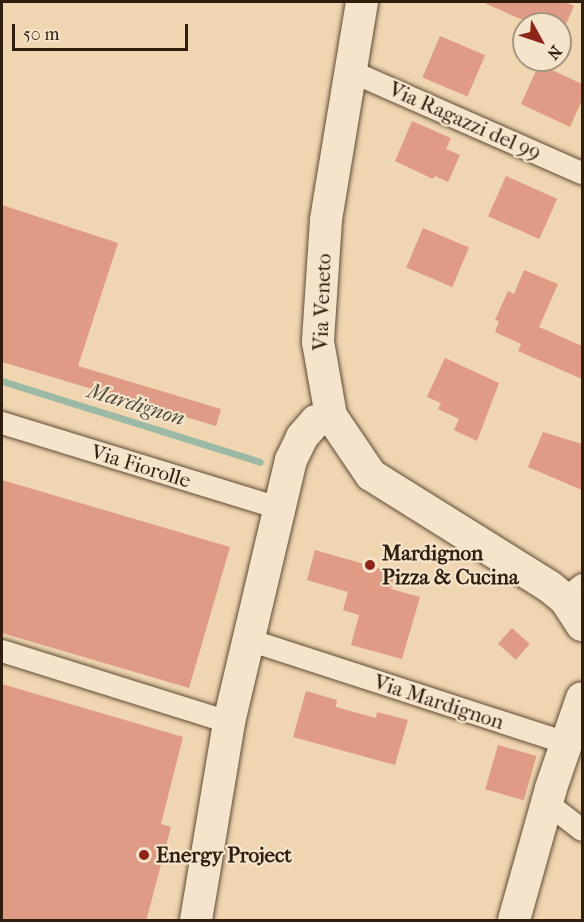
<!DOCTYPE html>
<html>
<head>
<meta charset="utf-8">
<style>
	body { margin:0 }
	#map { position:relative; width:584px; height:922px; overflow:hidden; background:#efd5b0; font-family:"IM FELL French Canon",serif }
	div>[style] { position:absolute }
	.stream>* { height:7px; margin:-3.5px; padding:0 3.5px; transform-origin:3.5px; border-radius:3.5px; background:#9bb9a5 }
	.building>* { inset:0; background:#df9b83; transform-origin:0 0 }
	.roads { filter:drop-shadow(0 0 2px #5f4b36) drop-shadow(0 0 2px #5f4b36) }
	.street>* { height:22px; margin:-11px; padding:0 11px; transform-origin:11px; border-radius:11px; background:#f5e4cc }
	.secondary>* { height:32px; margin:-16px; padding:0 16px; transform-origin:16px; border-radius:16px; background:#f5e4cc }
	.dots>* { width:16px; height:16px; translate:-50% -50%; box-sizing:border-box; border:3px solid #f5e4cc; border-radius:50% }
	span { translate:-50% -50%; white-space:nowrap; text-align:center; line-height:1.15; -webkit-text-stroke:4.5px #f5e4cc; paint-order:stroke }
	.street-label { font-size:21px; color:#2f1d0d }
	.poi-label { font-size:21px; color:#2f1d0d; font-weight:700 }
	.left { translate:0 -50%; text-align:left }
	.water-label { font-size:22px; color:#4f4c3b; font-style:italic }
	.frame { position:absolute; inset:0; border:3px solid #2f1d0d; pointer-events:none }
	.north { position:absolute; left:512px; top:12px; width:60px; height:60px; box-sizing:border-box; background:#f5e4cc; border:2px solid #a69480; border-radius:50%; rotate:130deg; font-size:16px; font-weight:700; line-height:24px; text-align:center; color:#2f1d0d }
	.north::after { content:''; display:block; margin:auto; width:21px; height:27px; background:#8f2418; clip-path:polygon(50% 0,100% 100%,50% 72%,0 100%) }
	.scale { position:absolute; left:12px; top:24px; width:176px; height:27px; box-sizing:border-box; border:3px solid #2f1d0d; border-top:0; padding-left:8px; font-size:18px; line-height:21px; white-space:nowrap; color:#2f1d0d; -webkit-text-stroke:4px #f5e4cc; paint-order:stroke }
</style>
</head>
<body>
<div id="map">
	<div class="stream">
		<i style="left:2px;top:381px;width:270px;rotate:17.4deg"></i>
	</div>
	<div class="building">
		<i style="clip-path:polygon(482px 2px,565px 2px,574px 6px,566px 24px,532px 24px)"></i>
		<i style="left:440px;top:36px;width:49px;height:45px;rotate:23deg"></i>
		<i style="clip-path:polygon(539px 64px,582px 84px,582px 100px,570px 127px,521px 104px)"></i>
		<i style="clip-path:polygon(412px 121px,451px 138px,446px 149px,460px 155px,448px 182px,435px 176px,433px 179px,395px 161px)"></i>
		<i style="left:506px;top:176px;width:56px;height:44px;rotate:24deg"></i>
		<i style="clip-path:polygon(2px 205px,118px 243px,78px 366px,221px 409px,216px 426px,2px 362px)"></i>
		<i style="left:423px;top:228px;width:50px;height:43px;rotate:23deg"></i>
		<i style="clip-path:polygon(524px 270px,558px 284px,539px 327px,582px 346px,582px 379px,518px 351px,521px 344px,495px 332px,499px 321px,495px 320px,508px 291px,514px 294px)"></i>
		<i style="clip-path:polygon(445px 358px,499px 383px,477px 441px,454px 430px,459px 419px,438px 409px,441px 403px,427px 397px)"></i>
		<i style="clip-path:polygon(543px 432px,582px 444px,582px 490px,528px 467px)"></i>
		<i style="clip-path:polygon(2px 480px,230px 547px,189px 688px,2px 633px)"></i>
		<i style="clip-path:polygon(315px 550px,395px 573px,391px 589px,420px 597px,402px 659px,351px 645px,359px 615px,343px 610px,348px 592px,307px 580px)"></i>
		<i style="left:512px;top:628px;width:24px;height:21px;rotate:42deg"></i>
		<i style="clip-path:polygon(2px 684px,183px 737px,161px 824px,171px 827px,146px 921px,2px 921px)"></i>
		<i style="clip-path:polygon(306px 691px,337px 700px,336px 707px,376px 718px,377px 712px,408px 720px,395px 765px,293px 737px)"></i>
		<i style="left:498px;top:745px;width:40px;height:46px;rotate:16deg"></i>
	</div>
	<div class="roads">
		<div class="street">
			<i style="left:348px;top:70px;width:256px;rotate:23.8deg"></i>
			<i style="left:2px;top:423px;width:292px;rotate:17.1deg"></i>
			<i style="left:565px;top:599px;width:22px;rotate:-39deg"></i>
			<i style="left:249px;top:640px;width:336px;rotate:18deg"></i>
			<i style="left:2px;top:651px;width:238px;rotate:17.4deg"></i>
			<i style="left:547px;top:803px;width:44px;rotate:37.6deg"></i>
		</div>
		<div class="secondary">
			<i style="left:362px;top:2px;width:221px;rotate:99.4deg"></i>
			<i style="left:326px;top:220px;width:122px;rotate:93.8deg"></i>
			<i style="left:318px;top:342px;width:75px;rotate:80deg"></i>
			<i style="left:331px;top:416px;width:71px;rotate:55.9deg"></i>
			<i style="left:371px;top:475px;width:211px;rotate:32deg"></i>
			<i style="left:550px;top:587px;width:19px;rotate:39deg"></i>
			<i style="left:565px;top:599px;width:31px;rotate:57deg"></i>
			<i style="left:196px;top:920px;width:201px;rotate:-80.5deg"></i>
			<i style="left:229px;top:722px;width:269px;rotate:-76.7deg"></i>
			<i style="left:291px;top:460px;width:25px;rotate:-64deg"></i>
			<i style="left:302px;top:437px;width:21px;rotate:-49deg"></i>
			<i style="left:316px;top:421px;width:16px;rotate:-18deg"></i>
			<i style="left:514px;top:920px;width:137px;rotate:-74.3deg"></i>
			<i style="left:551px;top:788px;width:95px;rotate:-71deg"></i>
		</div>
	</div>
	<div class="dots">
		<i style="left:370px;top:565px;background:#8f2418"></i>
		<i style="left:144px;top:855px;background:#8f2418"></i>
	</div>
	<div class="street-label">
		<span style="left:465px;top:121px;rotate:24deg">Via Ragazzi del 99</span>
		<span style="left:322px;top:302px;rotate:-88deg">Via Veneto</span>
		<span style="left:141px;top:466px;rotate:17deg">Via Fiorolle</span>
		<span style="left:439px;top:702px;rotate:18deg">Via Mardignon</span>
	</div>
	<div class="poi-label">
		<span class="left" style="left:382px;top:565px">Mardignon<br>Pizza &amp; Cucina</span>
		<span class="left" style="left:156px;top:855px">Energy Project</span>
	</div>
	<div class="water-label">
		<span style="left:136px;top:405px;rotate:17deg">Mardignon</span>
	</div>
	<div class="frame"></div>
	<div class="north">N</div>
	<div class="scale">50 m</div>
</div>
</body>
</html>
